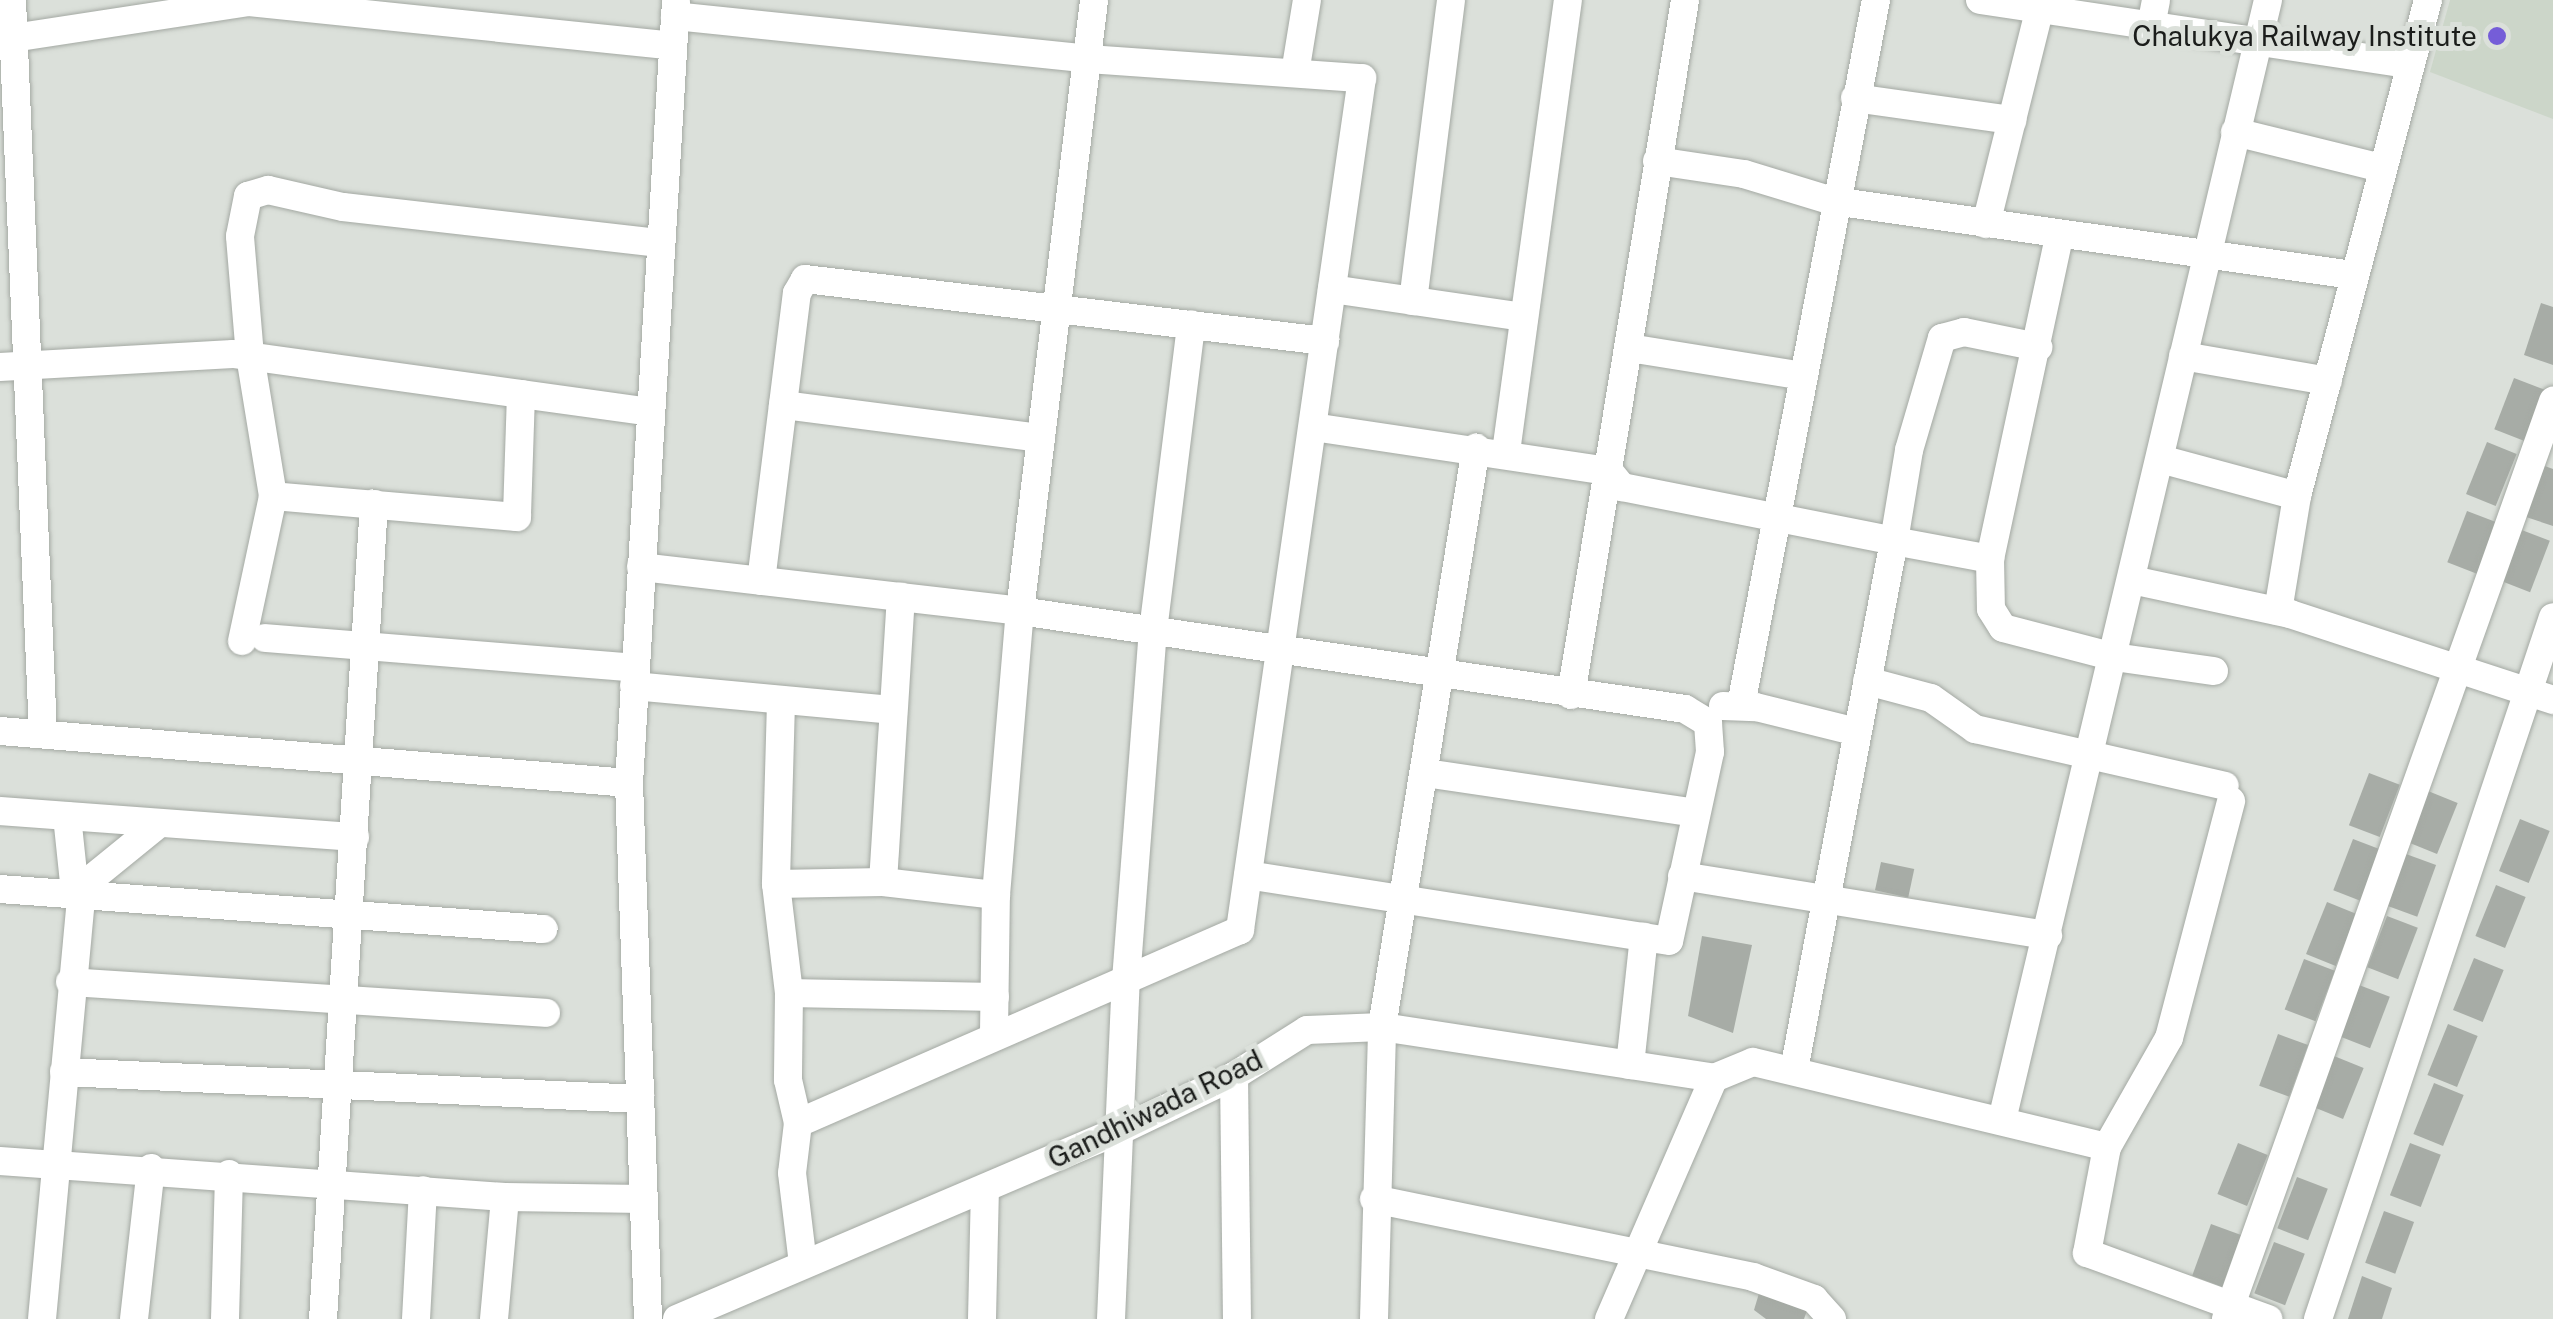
<!DOCTYPE html>
<html>
<head>
<meta charset="utf-8">
<style>
	body { margin:0 }
	#map { position:relative; width:2553px; height:1319px; overflow:hidden; background:#dbe0da; font-family:"Public Sans",sans-serif }
	div>[style] { position:absolute }
	.built>* { inset:0; background:#ccd6c9 }
	.building>* { inset:0; background:#a7aca6; transform-origin:0 0 }
	.roads { filter:drop-shadow(0 0 2px #a4a9a3) drop-shadow(0 0 2px #a4a9a3) }
	.street>* { height:28px; margin:-14px; padding:0 14px; transform-origin:14px; border-radius:14px; background:#fff }
	.dots>* { width:28px; height:28px; translate:-50% -50%; box-sizing:border-box; border:5px solid #dbe0da; border-radius:50% }
	span { translate:-50% -50%; white-space:nowrap; text-align:center; line-height:1.15; -webkit-text-stroke:10px #dbe0da; paint-order:stroke }
	.poi-label { font-size:28px; color:#1b1d1b }
	.right { translate:-100% -50%; text-align:right }
	.street-label { font-size:28px; color:#1b1d1b }
</style>
</head>
<body>
<div id="map">
	<div class="built">
		<i style="clip-path:polygon(2450px 0,2553px 0,2553px 119px,2430px 72px)"></i>
	</div>
	<div class="building">
		<i style="clip-path:polygon(2541px 303px,2553px 307px,2553px 365px,2524px 355px)"></i>
		<i style="left:2514px;top:378px;width:33px;height:55px;rotate:21deg"></i>
		<i style="left:2487px;top:442px;width:32px;height:56px;rotate:22deg"></i>
		<i style="clip-path:polygon(2539px 464px,2553px 469px,2553px 526px,2523px 516px)"></i>
		<i style="left:2467px;top:511px;width:33px;height:55px;rotate:21deg"></i>
		<i style="left:2519px;top:529px;width:33px;height:55px;rotate:21deg"></i>
		<i style="left:2369px;top:773px;width:33px;height:56px;rotate:21deg"></i>
		<i style="left:2428px;top:791px;width:32px;height:55px;rotate:22deg"></i>
		<i style="left:2520px;top:819px;width:32px;height:56px;rotate:22deg"></i>
		<i style="left:2353px;top:839px;width:33px;height:55px;rotate:21deg"></i>
		<i style="left:2406px;top:854px;width:32px;height:55px;rotate:20deg"></i>
		<i style="left:1881px;top:862px;width:34px;height:29px;rotate:12deg"></i>
		<i style="left:2496px;top:885px;width:32px;height:55px;rotate:22deg"></i>
		<i style="left:2327px;top:902px;width:32px;height:56px;rotate:22deg"></i>
		<i style="left:2387px;top:916px;width:33px;height:55px;rotate:21deg"></i>
		<i style="clip-path:polygon(1702px 936px,1752px 945px,1733px 1033px,1688px 1016px)"></i>
		<i style="left:2474px;top:958px;width:32px;height:56px;rotate:22deg"></i>
		<i style="left:2304px;top:959px;width:33px;height:54px;rotate:21deg"></i>
		<i style="left:2359px;top:985px;width:33px;height:55px;rotate:21deg"></i>
		<i style="left:2448px;top:1024px;width:32px;height:55px;rotate:22deg"></i>
		<i style="left:2278px;top:1034px;width:32px;height:55px;rotate:20deg"></i>
		<i style="left:2334px;top:1056px;width:32px;height:55px;rotate:22deg"></i>
		<i style="left:2434px;top:1083px;width:32px;height:55px;rotate:22deg"></i>
		<i style="left:2238px;top:1143px;width:32px;height:55px;rotate:22deg"></i>
		<i style="left:2410px;top:1143px;width:33px;height:56px;rotate:21deg"></i>
		<i style="left:2297px;top:1177px;width:33px;height:55px;rotate:21deg"></i>
		<i style="left:2384px;top:1211px;width:32px;height:55px;rotate:20deg"></i>
		<i style="left:2211px;top:1224px;width:32px;height:55px;rotate:20deg"></i>
		<i style="left:2274px;top:1242px;width:33px;height:55px;rotate:21deg"></i>
		<i style="clip-path:polygon(2362px 1276px,2392px 1288px,2382px 1319px,2348px 1319px)"></i>
		<i style="clip-path:polygon(1760px 1290px,1809px 1305px,1804px 1319px,1766px 1319px,1754px 1310px)"></i>
	</div>
	<div class="roads">
		<div class="street">
			<i style="left:12px;top:0;width:734px;rotate:87.58deg"></i>
			<i style="left:1980px;top:0;width:435px;rotate:8.5deg"></i>
			<i style="left:675px;top:16px;width:415px;rotate:5.9deg"></i>
			<i style="left:1088px;top:59px;width:275px;rotate:4deg"></i>
			<i style="left:1362px;top:78px;width:861px;rotate:98.15deg"></i>
			<i style="left:1240px;top:930px;width:482px;rotate:156.4deg"></i>
			<i style="left:2151px;top:26px;width:26px;rotate:-79deg"></i>
			<i style="left:0;top:40px;width:252px;rotate:-8.7deg"></i>
			<i style="left:249px;top:2px;width:425px;rotate:5.9deg"></i>
			<i style="left:1295px;top:73px;width:74px;rotate:-80.7deg"></i>
			<i style="left:1855px;top:98px;width:159px;rotate:8deg"></i>
			<i style="left:2235px;top:132px;width:151px;rotate:13.8deg"></i>
			<i style="left:1657px;top:161px;width:88px;rotate:8.5deg"></i>
			<i style="left:1744px;top:174px;width:93px;rotate:16.9deg"></i>
			<i style="left:1833px;top:201px;width:525px;rotate:8.1deg"></i>
			<i style="left:1986px;top:224px;width:231px;rotate:-76deg"></i>
			<i style="left:1332px;top:289px;width:194px;rotate:8.3deg"></i>
			<i style="left:1413px;top:301px;width:303px;rotate:-82.8deg"></i>
			<i style="left:1629px;top:348px;width:177px;rotate:9.1deg"></i>
			<i style="left:2183px;top:356px;width:147px;rotate:9.8deg"></i>
			<i style="left:0;top:367px;width:233px;rotate:-3.2deg"></i>
			<i style="left:233px;top:354px;width:422px;rotate:7.9deg"></i>
			<i style="left:521px;top:394px;width:123px;rotate:91.9deg"></i>
			<i style="left:517px;top:517px;width:245px;rotate:-175.1deg"></i>
			<i style="left:273px;top:496px;width:142px;rotate:-99.3deg"></i>
			<i style="left:250px;top:356px;width:120px;rotate:-94.8deg"></i>
			<i style="left:240px;top:236px;width:41px;rotate:-78.7deg"></i>
			<i style="left:248px;top:196px;width:21px;rotate:-17deg"></i>
			<i style="left:268px;top:190px;width:77px;rotate:12.8deg"></i>
			<i style="left:343px;top:207px;width:319px;rotate:6.5deg"></i>
			<i style="left:783px;top:405px;width:260px;rotate:7.3deg"></i>
			<i style="left:1313px;top:427px;width:299px;rotate:8.5deg"></i>
			<i style="left:1609px;top:471px;width:21px;rotate:51deg"></i>
			<i style="left:1622px;top:487px;width:277px;rotate:11.2deg"></i>
			<i style="left:1894px;top:541px;width:92px;rotate:-80.6deg"></i>
			<i style="left:1909px;top:450px;width:117px;rotate:-73.6deg"></i>
			<i style="left:1942px;top:338px;width:23px;rotate:-15deg"></i>
			<i style="left:1964px;top:332px;width:76px;rotate:11.5deg"></i>
			<i style="left:1506px;top:452px;width:456px;rotate:-82.2deg"></i>
			<i style="left:2160px;top:459px;width:142px;rotate:15.1deg"></i>
			<i style="left:1990px;top:559px;width:50px;rotate:88.9deg"></i>
			<i style="left:1991px;top:609px;width:22px;rotate:58deg"></i>
			<i style="left:2003px;top:628px;width:115px;rotate:14.6deg"></i>
			<i style="left:2114px;top:657px;width:101px;rotate:8deg"></i>
			<i style="left:641px;top:567px;width:382px;rotate:6.6deg"></i>
			<i style="left:1020px;top:611px;width:672px;rotate:8.38deg"></i>
			<i style="left:1685px;top:709px;width:27px;rotate:31deg"></i>
			<i style="left:1708px;top:723px;width:29px;rotate:86deg"></i>
			<i style="left:1710px;top:752px;width:193px;rotate:102.2deg"></i>
			<i style="left:1669px;top:941px;width:426px;rotate:-171.1deg"></i>
			<i style="left:2132px;top:580px;width:162px;rotate:12.1deg"></i>
			<i style="left:2290px;top:614px;width:277px;rotate:18.1deg"></i>
			<i style="left:761px;top:581px;width:290px;rotate:-82.9deg"></i>
			<i style="left:797px;top:293px;width:16px;rotate:-60deg"></i>
			<i style="left:805px;top:279px;width:524px;rotate:6.8deg"></i>
			<i style="left:2278px;top:611px;width:117px;rotate:-80.6deg"></i>
			<i style="left:2297px;top:496px;width:513px;rotate:-75.21deg"></i>
			<i style="left:265px;top:638px;width:371px;rotate:4.6deg"></i>
			<i style="left:242px;top:641px;width:148px;rotate:-77.9deg"></i>
			<i style="left:1867px;top:681px;width:66px;rotate:14.9deg"></i>
			<i style="left:1931px;top:698px;width:54px;rotate:35.2deg"></i>
			<i style="left:1975px;top:729px;width:256px;rotate:12.8deg"></i>
			<i style="left:634px;top:686px;width:258px;rotate:5.3deg"></i>
			<i style="left:1571px;top:695px;width:704px;rotate:-80.68deg"></i>
			<i style="left:781px;top:702px;width:182px;rotate:91.6deg"></i>
			<i style="left:776px;top:884px;width:110px;rotate:83.2deg"></i>
			<i style="left:789px;top:993px;width:87px;rotate:90.7deg"></i>
			<i style="left:788px;top:1080px;width:44px;rotate:76.9deg"></i>
			<i style="left:798px;top:1123px;width:50px;rotate:96.8deg"></i>
			<i style="left:792px;top:1173px;width:92px;rotate:83.1deg"></i>
			<i style="left:1741px;top:705px;width:718px;rotate:-79.16deg"></i>
			<i style="left:1723px;top:706px;width:33px;rotate:2deg"></i>
			<i style="left:1756px;top:707px;width:104px;rotate:13.9deg"></i>
			<i style="left:0;top:731px;width:631px;rotate:4.73deg"></i>
			<i style="left:1425px;top:773px;width:273px;rotate:8.4deg"></i>
			<i style="left:0;top:811px;width:356px;rotate:4.2deg"></i>
			<i style="left:67px;top:816px;width:76px;rotate:84deg"></i>
			<i style="left:75px;top:892px;width:109px;rotate:-39.1deg"></i>
			<i style="left:1682px;top:876px;width:371px;rotate:9.2deg"></i>
			<i style="left:883px;top:882px;width:286px;rotate:-86.4deg"></i>
			<i style="left:776px;top:884px;width:107px;rotate:-1.1deg"></i>
			<i style="left:883px;top:882px;width:114px;rotate:6.6deg"></i>
			<i style="left:0;top:889px;width:545px;rotate:4.21deg"></i>
			<i style="left:70px;top:982px;width:477px;rotate:3.7deg"></i>
			<i style="left:789px;top:993px;width:206px;rotate:1.1deg"></i>
			<i style="left:994px;top:1033px;width:138px;rotate:-89.2deg"></i>
			<i style="left:996px;top:895px;width:285px;rotate:-85.2deg"></i>
			<i style="left:1020px;top:611px;width:615px;rotate:-83.09deg"></i>
			<i style="left:1630px;top:1065px;width:129px;rotate:-83.8deg"></i>
			<i style="left:1794px;top:1070px;width:538px;rotate:-79.3deg"></i>
			<i style="left:1894px;top:541px;width:98px;rotate:10.6deg"></i>
			<i style="left:1990px;top:559px;width:330px;rotate:-77.9deg"></i>
			<i style="left:64px;top:1072px;width:577px;rotate:2.68deg"></i>
			<i style="left:1234px;top:1076px;width:243px;rotate:89.3deg"></i>
			<i style="left:2002px;top:1120px;width:1151px;rotate:-76.64deg"></i>
			<i style="left:2107px;top:1147px;width:125px;rotate:-60.4deg"></i>
			<i style="left:2169px;top:1038px;width:245px;rotate:-75.3deg"></i>
			<i style="left:0;top:1161px;width:506px;rotate:4.08deg"></i>
			<i style="left:505px;top:1197px;width:139px;rotate:0.8deg"></i>
			<i style="left:1374px;top:1199px;width:387px;rotate:11.6deg"></i>
			<i style="left:1753px;top:1277px;width:65px;rotate:19.8deg"></i>
			<i style="left:1814px;top:1299px;width:27px;rotate:48deg"></i>
			<i style="left:42px;top:1319px;width:422px;rotate:-84.7deg"></i>
			<i style="left:134px;top:1319px;width:152px;rotate:-83.6deg"></i>
			<i style="left:225px;top:1319px;width:145px;rotate:-88.4deg"></i>
			<i style="left:323px;top:1319px;width:817px;rotate:-86.42deg"></i>
			<i style="left:416px;top:1319px;width:129px;rotate:-86.9deg"></i>
			<i style="left:494px;top:1319px;width:122px;rotate:-84.8deg"></i>
			<i style="left:648px;top:1319px;width:536px;rotate:-92.03deg"></i>
			<i style="left:629px;top:783px;width:783px;rotate:-86.56deg"></i>
			<i style="left:677px;top:1319px;width:483px;rotate:-23.1deg"></i>
			<i style="left:1121px;top:1130px;width:125px;rotate:-25.5deg"></i>
			<i style="left:1234px;top:1076px;width:86px;rotate:-32.2deg"></i>
			<i style="left:1307px;top:1030px;width:75px;rotate:-2.3deg"></i>
			<i style="left:1382px;top:1027px;width:336px;rotate:8.7deg"></i>
			<i style="left:982px;top:1319px;width:129px;rotate:-88.7deg"></i>
			<i style="left:1111px;top:1319px;width:339px;rotate:-87.5deg"></i>
			<i style="left:1126px;top:980px;width:350px;rotate:-85.6deg"></i>
			<i style="left:1153px;top:631px;width:309px;rotate:-82.9deg"></i>
			<i style="left:1374px;top:1319px;width:292px;rotate:-88.4deg"></i>
			<i style="left:1382px;top:1027px;width:587px;rotate:-80.78deg"></i>
			<i style="left:1609px;top:1319px;width:263px;rotate:-66.5deg"></i>
			<i style="left:1714px;top:1078px;width:42px;rotate:-22.3deg"></i>
			<i style="left:1753px;top:1062px;width:364px;rotate:13.5deg"></i>
			<i style="left:2107px;top:1147px;width:108px;rotate:100.7deg"></i>
			<i style="left:2087px;top:1253px;width:193px;rotate:20deg"></i>
			<i style="left:2226px;top:1319px;width:975px;rotate:-70.39deg"></i>
			<i style="left:2318px;top:1319px;width:740px;rotate:-71.49deg"></i>
		</div>
	</div>
	<div class="dots">
		<i style="left:2497px;top:36px;background:#755dd8"></i>
	</div>
	<div class="poi-label">
		<span class="right" style="left:2477px;top:36px">Chalukya Railway Institute</span>
	</div>
	<div class="street-label">
		<span style="left:1155px;top:1109px;rotate:-26deg">Gandhiwada Road</span>
	</div>
</div>
</body>
</html>
